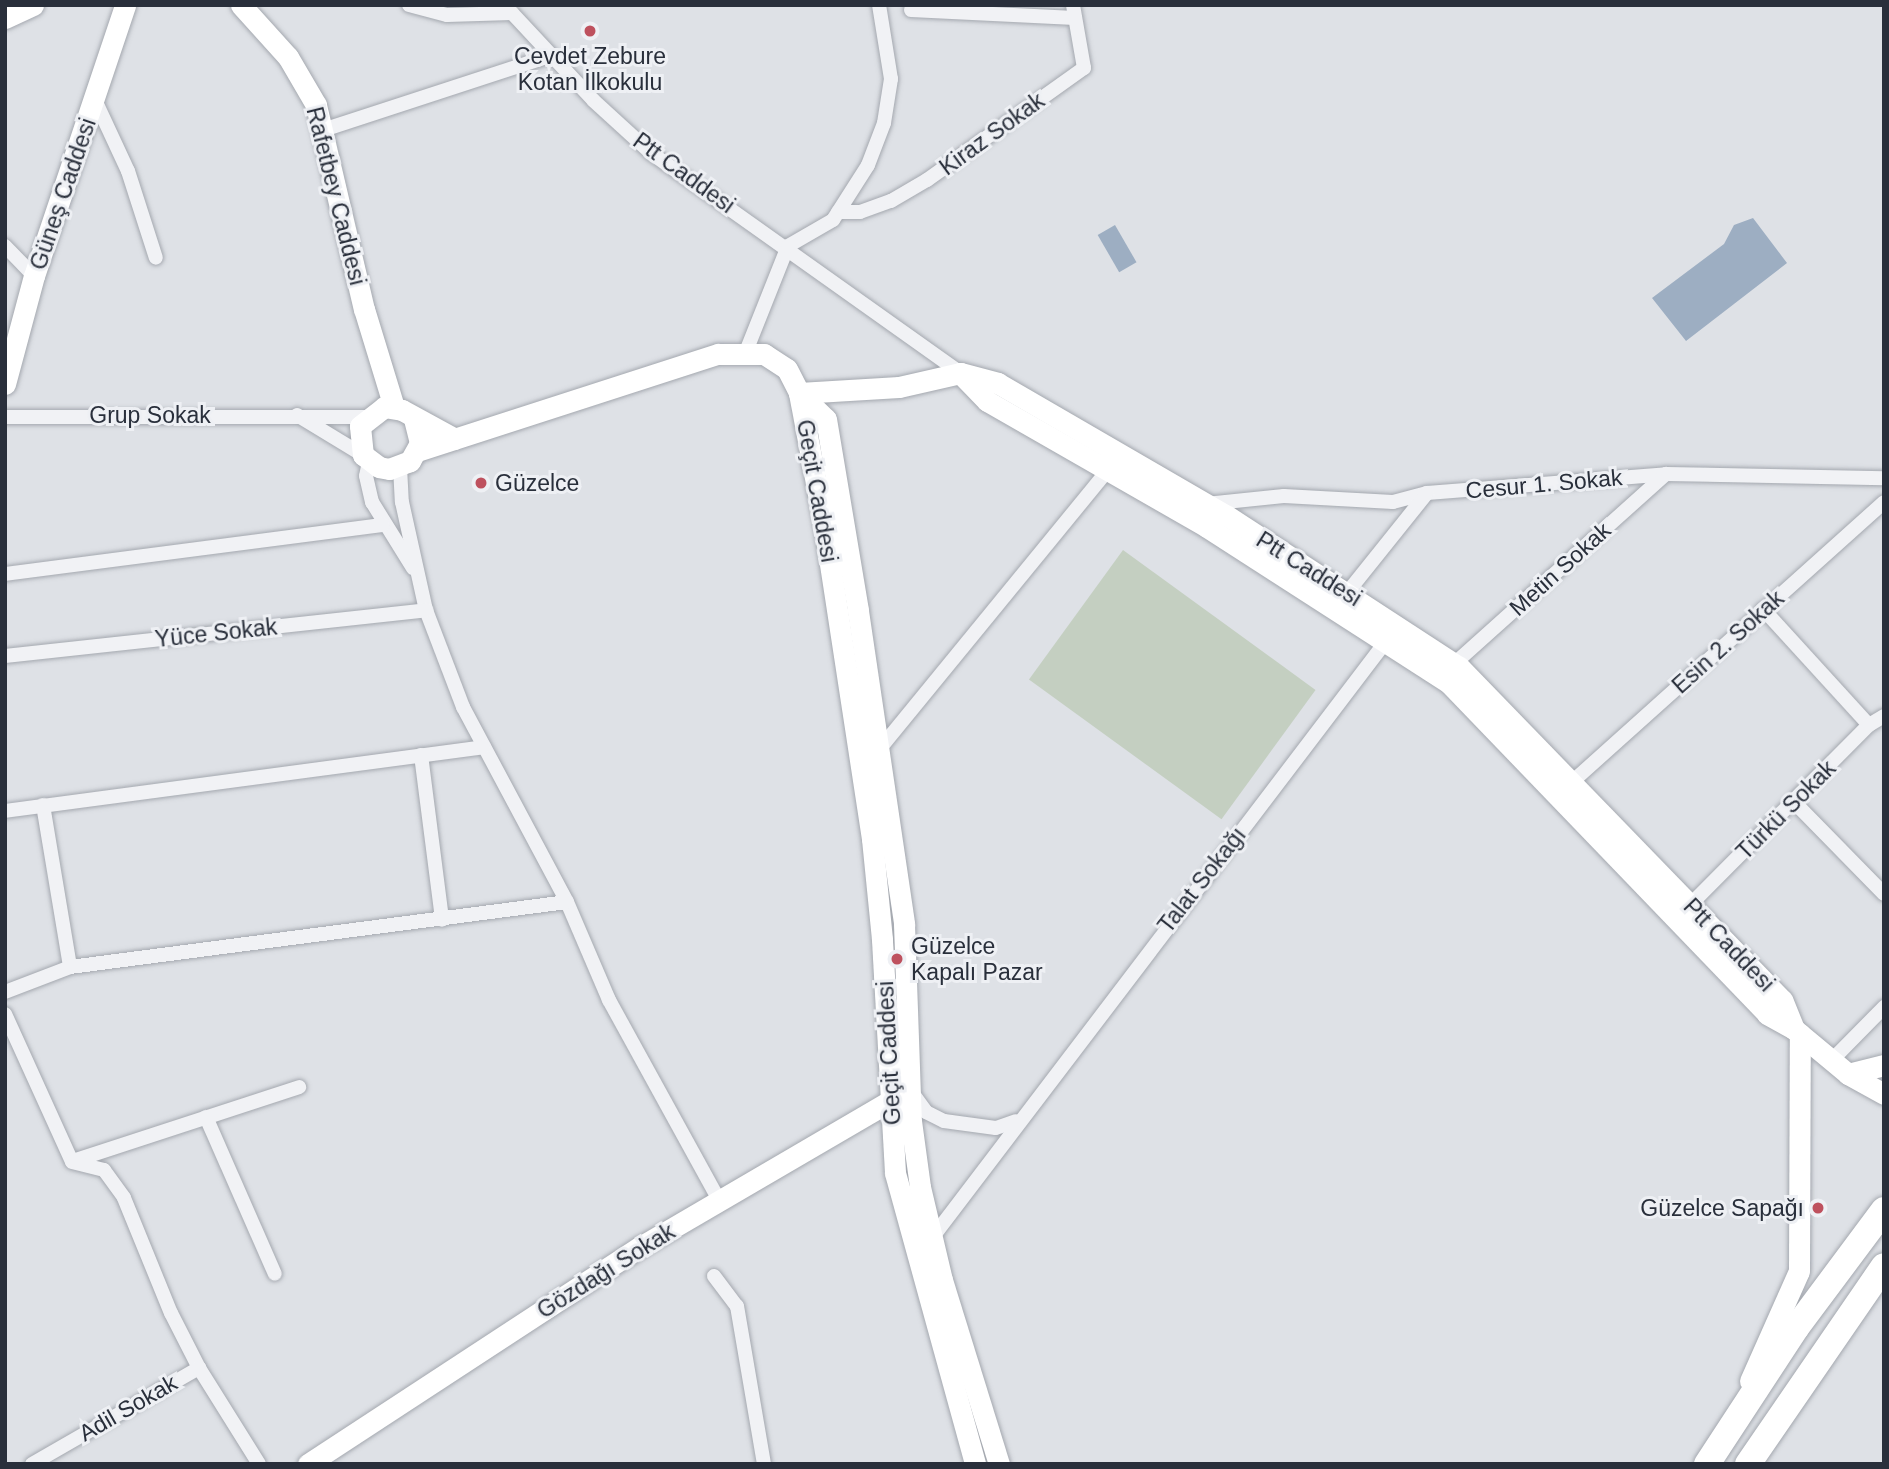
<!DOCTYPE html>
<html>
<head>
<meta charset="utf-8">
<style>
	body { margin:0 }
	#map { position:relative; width:1889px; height:1469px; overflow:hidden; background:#dee1e6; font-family:Helvetica,sans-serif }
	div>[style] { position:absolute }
	.green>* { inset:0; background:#c4cfc1; transform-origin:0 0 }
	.water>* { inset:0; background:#9daec2; transform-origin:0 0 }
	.roads { filter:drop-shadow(0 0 2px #a4a8af) drop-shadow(0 0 2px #a4a8af) }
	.street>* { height:14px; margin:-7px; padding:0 7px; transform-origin:7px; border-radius:7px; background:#f1f2f5 }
	.secondary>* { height:21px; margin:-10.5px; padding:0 10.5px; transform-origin:10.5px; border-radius:10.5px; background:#fff }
	.highway>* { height:26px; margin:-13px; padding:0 13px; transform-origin:13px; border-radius:13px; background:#fff }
	.dots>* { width:19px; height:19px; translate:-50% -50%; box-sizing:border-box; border:4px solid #eef0f4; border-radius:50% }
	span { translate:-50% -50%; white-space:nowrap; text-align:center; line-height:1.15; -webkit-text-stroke:6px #eef0f4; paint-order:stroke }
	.poi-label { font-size:23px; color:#292f3b }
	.left { translate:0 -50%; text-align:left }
	.right { translate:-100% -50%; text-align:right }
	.street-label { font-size:23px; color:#292f3b }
	.frame { position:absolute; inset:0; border:7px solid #292f3b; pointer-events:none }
</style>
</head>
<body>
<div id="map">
	<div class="green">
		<i style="left:1123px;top:550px;width:238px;height:160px;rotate:36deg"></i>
	</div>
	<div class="water">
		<i style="clip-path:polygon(1753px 218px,1787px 263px,1686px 341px,1652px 298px,1724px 244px,1734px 225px)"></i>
		<i style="left:1115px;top:225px;width:43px;height:20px;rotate:60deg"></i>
	</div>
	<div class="roads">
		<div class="street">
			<i style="left:409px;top:5px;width:39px;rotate:15deg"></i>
			<i style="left:447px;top:15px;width:65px;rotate:-1.8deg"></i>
			<i style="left:512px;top:13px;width:120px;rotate:47deg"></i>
			<i style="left:594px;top:101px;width:77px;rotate:42.4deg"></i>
			<i style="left:651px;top:153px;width:379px;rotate:35.4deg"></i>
			<i style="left:911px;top:10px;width:164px;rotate:2.8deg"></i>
			<i style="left:95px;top:100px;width:78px;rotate:65.1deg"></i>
			<i style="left:128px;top:171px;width:91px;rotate:72.2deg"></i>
			<i style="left:323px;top:130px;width:238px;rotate:-18.1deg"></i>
			<i style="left:838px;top:212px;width:22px"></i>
			<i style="left:860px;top:212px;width:33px;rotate:-20deg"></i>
			<i style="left:891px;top:201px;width:42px;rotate:-30.3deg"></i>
			<i style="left:927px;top:180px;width:193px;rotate:-35.5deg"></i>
			<i style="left:1084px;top:68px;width:64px;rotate:-99.9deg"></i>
			<i style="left:5px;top:246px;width:42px;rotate:46deg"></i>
			<i style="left:745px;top:354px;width:116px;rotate:-68.3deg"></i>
			<i style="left:788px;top:246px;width:52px;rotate:-30deg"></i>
			<i style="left:833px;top:220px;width:65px;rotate:-57.5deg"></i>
			<i style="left:868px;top:165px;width:45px;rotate:-69.1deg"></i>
			<i style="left:884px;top:123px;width:45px;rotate:-81deg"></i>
			<i style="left:891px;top:79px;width:75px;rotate:-99.2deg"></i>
			<i style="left:297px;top:415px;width:77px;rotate:31.2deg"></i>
			<i style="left:5px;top:417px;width:361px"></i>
			<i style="left:369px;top:462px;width:14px;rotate:102deg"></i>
			<i style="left:366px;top:476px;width:27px;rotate:77deg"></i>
			<i style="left:372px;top:502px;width:78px;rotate:58.2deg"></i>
			<i style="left:400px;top:467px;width:35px;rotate:87deg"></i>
			<i style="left:402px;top:502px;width:111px;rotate:77.5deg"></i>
			<i style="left:426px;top:610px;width:104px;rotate:69.1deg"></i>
			<i style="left:463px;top:707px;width:221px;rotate:61.9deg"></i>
			<i style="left:567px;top:902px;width:107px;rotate:66.8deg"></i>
			<i style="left:609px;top:1000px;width:228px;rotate:61.2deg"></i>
			<i style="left:1206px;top:504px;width:78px;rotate:-5.9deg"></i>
			<i style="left:1284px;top:496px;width:109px;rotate:3.2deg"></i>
			<i style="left:1393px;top:502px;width:35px;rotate:-15deg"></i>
			<i style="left:1427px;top:493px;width:240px;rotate:-4.5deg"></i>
			<i style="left:1666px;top:474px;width:218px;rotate:1.1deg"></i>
			<i style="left:5px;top:574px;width:381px;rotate:-7.4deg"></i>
			<i style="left:1347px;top:593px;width:128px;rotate:-51.3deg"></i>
			<i style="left:1763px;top:609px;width:157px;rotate:47.6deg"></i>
			<i style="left:5px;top:656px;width:424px;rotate:-6.2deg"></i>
			<i style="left:1454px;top:664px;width:285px;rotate:-41.9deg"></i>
			<i style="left:878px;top:751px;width:363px;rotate:-50.7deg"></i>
			<i style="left:421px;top:755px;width:166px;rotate:82.7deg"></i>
			<i style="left:1572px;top:782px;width:419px;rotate:-41.9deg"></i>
			<i style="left:1795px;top:803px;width:127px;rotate:45.6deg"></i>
			<i style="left:43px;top:805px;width:164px;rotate:80.5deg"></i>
			<i style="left:70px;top:967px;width:501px;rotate:-7.45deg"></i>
			<i style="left:5px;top:811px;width:483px;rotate:-7.6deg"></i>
			<i style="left:1690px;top:905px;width:254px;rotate:-45.2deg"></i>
			<i style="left:1869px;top:725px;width:17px;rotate:-31deg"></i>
			<i style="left:5px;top:992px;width:70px;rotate:-21deg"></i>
			<i style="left:5px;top:1014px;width:162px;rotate:65.6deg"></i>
			<i style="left:1831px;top:1061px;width:76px;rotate:-45.5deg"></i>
			<i style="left:911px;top:1091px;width:26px;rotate:54deg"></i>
			<i style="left:926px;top:1112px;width:20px;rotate:27deg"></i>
			<i style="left:944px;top:1121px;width:52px;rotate:7.7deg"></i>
			<i style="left:996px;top:1128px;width:21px;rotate:-19deg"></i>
			<i style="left:206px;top:1117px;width:171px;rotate:66.3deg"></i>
			<i style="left:73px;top:1161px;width:238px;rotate:-18.1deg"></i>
			<i style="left:72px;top:1162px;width:33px;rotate:14deg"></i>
			<i style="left:104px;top:1170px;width:34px;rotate:54deg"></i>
			<i style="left:124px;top:1198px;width:124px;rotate:67.8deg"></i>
			<i style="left:171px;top:1313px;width:62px;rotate:63deg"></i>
			<i style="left:932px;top:1238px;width:751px;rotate:-52.73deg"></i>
			<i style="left:714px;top:1276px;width:38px;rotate:53deg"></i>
			<i style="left:737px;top:1306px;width:160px;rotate:80.3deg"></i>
			<i style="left:32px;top:1464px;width:193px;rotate:-29.9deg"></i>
			<i style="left:199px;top:1368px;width:113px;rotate:58deg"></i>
		</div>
		<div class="secondary">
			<i style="left:241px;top:5px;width:70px;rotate:47.9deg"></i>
			<i style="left:288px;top:57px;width:56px;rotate:59.7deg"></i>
			<i style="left:316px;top:105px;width:210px;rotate:76.8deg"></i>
			<i style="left:364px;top:309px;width:102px;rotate:73deg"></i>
			<i style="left:5px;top:18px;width:31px;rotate:-25deg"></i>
			<i style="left:5px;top:384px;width:112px;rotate:-75deg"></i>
			<i style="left:34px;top:276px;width:286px;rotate:-71.4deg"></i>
			<i style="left:799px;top:393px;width:37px;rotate:44deg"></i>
			<i style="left:826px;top:419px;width:195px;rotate:80.5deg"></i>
			<i style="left:858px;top:611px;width:316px;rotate:81.6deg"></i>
			<i style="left:904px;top:924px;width:197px;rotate:88deg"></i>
			<i style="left:911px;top:1121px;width:67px;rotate:82.2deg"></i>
			<i style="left:920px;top:1187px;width:96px;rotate:76.7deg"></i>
			<i style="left:942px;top:1280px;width:193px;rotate:72.8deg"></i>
			<i style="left:799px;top:393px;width:100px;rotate:-3.4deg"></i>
			<i style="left:899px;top:387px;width:63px;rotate:-12.9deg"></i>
			<i style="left:414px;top:419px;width:25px;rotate:76deg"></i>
			<i style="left:420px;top:443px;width:21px;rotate:119deg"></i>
			<i style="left:410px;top:461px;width:22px;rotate:159deg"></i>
			<i style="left:389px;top:469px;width:10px;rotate:-169deg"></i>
			<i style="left:379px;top:467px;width:20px;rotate:-143deg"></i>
			<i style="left:363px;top:455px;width:29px;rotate:-96deg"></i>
			<i style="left:360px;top:426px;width:31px;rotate:-38deg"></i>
			<i style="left:384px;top:407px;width:18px;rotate:9deg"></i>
			<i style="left:402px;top:410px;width:60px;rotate:28.7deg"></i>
			<i style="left:417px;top:451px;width:316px;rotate:-17.9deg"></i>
			<i style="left:718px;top:354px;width:46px"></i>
			<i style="left:764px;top:354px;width:27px;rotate:33deg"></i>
			<i style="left:787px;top:369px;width:27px;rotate:63deg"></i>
			<i style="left:799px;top:393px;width:134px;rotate:79.3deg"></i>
			<i style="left:824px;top:525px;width:318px;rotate:81.3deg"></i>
			<i style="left:872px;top:839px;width:101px;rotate:84.3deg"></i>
			<i style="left:882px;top:940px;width:233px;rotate:86.8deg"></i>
			<i style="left:895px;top:1173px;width:302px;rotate:74.6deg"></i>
			<i style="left:1794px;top:1029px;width:31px;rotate:-112deg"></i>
			<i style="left:1782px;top:1000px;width:464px;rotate:-134.1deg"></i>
			<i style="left:1459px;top:667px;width:277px;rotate:-146.9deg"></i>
			<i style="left:1227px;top:516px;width:265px;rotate:-149.9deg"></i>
			<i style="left:998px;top:383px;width:39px;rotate:-165deg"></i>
			<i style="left:960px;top:373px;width:39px;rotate:46deg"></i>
			<i style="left:987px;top:401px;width:254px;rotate:29.8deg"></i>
			<i style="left:1207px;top:527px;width:288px;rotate:32.8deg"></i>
			<i style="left:1449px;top:683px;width:459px;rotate:46.1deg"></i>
			<i style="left:1767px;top:1014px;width:31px;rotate:29deg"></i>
			<i style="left:1794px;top:1029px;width:70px;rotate:39.8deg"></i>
			<i style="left:1848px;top:1074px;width:41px;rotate:29.1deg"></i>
			<i style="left:1848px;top:1074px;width:37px;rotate:-14deg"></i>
			<i style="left:1750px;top:1381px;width:120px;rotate:-66deg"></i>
			<i style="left:1799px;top:1271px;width:237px;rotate:-89.8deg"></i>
			<i style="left:308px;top:1464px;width:397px;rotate:-33.2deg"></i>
			<i style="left:640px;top:1247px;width:303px;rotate:-30.3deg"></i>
		</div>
		<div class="highway">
			<i style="left:1707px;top:1464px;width:163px;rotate:-56.8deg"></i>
			<i style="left:1796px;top:1328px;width:147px;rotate:-53.3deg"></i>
			<i style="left:1748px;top:1464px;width:240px;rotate:-55.5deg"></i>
		</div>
	</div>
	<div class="dots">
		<i style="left:590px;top:31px;background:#be515e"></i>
		<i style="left:481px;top:483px;background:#be515e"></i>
		<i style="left:897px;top:959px;background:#be515e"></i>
		<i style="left:1818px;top:1208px;background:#be515e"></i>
	</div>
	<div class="poi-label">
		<span style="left:590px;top:69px">Cevdet Zebure<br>Kotan İlkokulu</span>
		<span class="left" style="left:495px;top:483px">Güzelce</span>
		<span class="left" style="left:911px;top:959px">Güzelce<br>Kapalı Pazar</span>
		<span class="right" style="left:1804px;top:1208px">Güzelce Sapağı</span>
	</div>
	<div class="street-label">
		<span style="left:992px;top:134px;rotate:-36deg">Kiraz Sokak</span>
		<span style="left:684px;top:173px;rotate:36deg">Ptt Caddesi</span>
		<span style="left:63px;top:194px;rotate:-71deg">Güneş Caddesi</span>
		<span style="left:336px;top:196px;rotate:76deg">Rafetbey Caddesi</span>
		<span style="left:150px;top:415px">Grup Sokak</span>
		<span style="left:1544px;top:484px;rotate:-5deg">Cesur 1. Sokak</span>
		<span style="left:817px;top:491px;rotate:80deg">Geçit Caddesi</span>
		<span style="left:1309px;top:569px;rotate:32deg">Ptt Caddesi</span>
		<span style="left:1560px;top:569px;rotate:-42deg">Metin Sokak</span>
		<span style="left:216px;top:633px;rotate:-6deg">Yüce Sokak</span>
		<span style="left:1728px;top:642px;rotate:-42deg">Esin 2. Sokak</span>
		<span style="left:1786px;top:810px;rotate:-45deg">Türkü Sokak</span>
		<span style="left:1202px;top:880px;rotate:-52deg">Talat Sokağı</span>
		<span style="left:1729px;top:945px;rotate:46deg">Ptt Caddesi</span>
		<span style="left:889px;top:1053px;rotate:-93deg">Geçit Caddesi</span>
		<span style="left:606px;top:1271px;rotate:-32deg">Gözdağı Sokak</span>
		<span style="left:128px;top:1408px;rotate:-30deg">Adil Sokak</span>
	</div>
	<div class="frame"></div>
</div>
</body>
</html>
